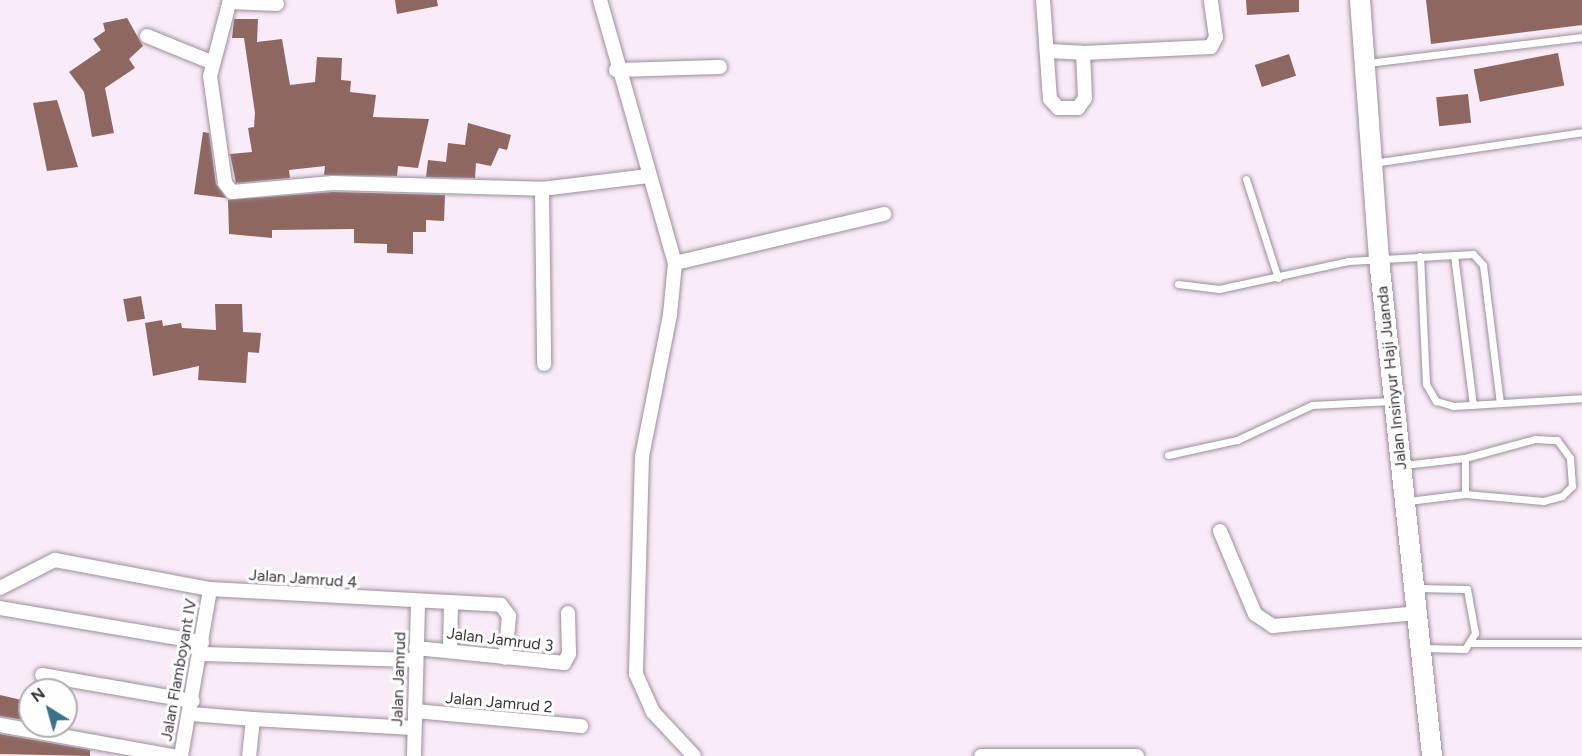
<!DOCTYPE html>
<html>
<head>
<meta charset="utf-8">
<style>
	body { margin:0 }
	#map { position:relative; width:1582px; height:756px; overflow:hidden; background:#faebf9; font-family:Figtree,sans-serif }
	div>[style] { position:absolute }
	.building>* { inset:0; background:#8f6761; transform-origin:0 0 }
	.roads { filter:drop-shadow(0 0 2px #9c8f9c) drop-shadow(0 0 2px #9c8f9c) }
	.service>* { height:7px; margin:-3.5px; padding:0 3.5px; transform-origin:3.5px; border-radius:3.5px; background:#fff }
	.minor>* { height:14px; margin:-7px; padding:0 7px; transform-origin:7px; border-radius:7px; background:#fff }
	.secondary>* { height:20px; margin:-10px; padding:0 10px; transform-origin:10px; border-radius:10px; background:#fff }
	span { translate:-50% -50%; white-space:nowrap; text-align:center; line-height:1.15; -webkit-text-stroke:6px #fefefe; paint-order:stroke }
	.street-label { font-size:16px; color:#3d373c }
	.north { position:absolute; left:18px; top:678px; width:60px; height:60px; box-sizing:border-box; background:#fefefe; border:2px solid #b1aeb0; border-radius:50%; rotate:323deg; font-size:16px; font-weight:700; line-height:24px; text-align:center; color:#3d373c }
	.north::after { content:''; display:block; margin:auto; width:21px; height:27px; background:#3a728c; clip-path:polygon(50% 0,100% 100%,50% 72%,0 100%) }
</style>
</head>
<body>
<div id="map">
	<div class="building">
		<i style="clip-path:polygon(395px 0,437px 0,438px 6px,397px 14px)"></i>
		<i style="clip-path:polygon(1246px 0,1299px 0,1299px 12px,1247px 15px)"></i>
		<i style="clip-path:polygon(1426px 0,1582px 0,1582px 25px,1431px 44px)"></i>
		<i style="clip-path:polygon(127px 18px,143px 46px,129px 59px,135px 68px,105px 88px,114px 133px,92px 137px,84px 92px,69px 72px,101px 50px,93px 39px,105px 31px,103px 23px)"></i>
		<i style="clip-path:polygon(234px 19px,258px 19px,257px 42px,282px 39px,290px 85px,315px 82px,317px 57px,342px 58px,341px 80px,351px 81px,350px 92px,376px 95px,373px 117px,429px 119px,418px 168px,398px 166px,397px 176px,324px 175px,325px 166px,289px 170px,290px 178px,236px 183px,230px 154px,252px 152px,248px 128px,254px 127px,255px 113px,244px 38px,232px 38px)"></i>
		<i style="left:1558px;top:53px;width:33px;height:86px;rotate:79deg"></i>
		<i style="left:1289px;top:54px;width:23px;height:36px;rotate:72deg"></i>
		<i style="left:1468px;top:94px;width:29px;height:32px;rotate:84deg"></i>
		<i style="clip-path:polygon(57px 100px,78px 167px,47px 171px,33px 103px)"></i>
		<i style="clip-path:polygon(468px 123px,511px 135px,507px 150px,499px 148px,491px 166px,476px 163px,475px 178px,426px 177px,428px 160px,446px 162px,448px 143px,465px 145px)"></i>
		<i style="clip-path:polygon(203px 132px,209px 133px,216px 184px,226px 198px,194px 194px)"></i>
		<i style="clip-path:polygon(333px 192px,445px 195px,444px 221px,426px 220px,426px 232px,413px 232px,413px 254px,387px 253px,387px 244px,354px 243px,354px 229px,272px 230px,272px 238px,229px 234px,228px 200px)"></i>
		<i style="left:141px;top:296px;width:23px;height:18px;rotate:80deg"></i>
		<i style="clip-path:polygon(215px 304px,242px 304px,243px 332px,261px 333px,259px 353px,248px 352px,246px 383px,198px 380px,199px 366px,153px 376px,145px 323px,162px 320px,163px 326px,181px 323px,182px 328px,216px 330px)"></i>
		<i style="clip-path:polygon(0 695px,30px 702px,30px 721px,0 716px)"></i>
		<i style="clip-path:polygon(0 734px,90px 750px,90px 756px,0 754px)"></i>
	</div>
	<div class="roads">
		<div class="service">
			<i style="left:1367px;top:63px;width:217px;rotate:-6.9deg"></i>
			<i style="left:1373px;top:163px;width:211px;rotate:-8.4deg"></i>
			<i style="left:1246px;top:179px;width:104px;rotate:72.1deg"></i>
			<i style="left:1454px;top:255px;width:151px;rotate:82.8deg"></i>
			<i style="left:1420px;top:256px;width:128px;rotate:87.3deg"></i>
			<i style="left:1426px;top:384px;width:20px;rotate:60deg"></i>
			<i style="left:1436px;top:401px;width:18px;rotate:16deg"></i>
			<i style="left:1453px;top:406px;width:129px;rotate:-3.5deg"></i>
			<i style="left:1178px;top:284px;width:41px;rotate:7deg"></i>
			<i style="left:1219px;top:289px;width:132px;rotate:-12.2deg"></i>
			<i style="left:1348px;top:261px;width:125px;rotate:-3.2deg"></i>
			<i style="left:1473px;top:254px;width:15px;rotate:48deg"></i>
			<i style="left:1483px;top:265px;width:139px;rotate:83deg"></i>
			<i style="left:1168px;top:455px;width:71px;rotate:-12.3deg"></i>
			<i style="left:1237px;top:440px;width:83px;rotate:-25deg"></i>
			<i style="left:1312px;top:405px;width:79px;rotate:-2.9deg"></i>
			<i style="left:1465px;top:458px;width:36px;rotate:90deg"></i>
			<i style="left:1404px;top:465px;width:61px;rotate:-6.5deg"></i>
			<i style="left:1465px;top:458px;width:73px;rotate:-15.2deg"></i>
			<i style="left:1535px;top:439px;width:22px;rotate:3deg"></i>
			<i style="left:1557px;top:440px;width:22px;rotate:54deg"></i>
			<i style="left:1570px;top:458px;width:28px;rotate:86deg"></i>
			<i style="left:1572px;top:486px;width:14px;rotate:135deg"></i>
			<i style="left:1562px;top:496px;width:20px;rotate:165deg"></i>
			<i style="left:1543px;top:501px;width:78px;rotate:-174.9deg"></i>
			<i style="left:1465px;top:494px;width:57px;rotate:173deg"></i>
			<i style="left:1415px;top:588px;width:52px;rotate:1.1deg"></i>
			<i style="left:1467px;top:589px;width:45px;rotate:79.7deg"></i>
			<i style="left:1475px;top:633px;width:19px;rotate:122deg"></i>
			<i style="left:1465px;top:649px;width:44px;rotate:-178.7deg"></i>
			<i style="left:1472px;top:643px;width:109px"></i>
		</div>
		<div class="minor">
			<i style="left:230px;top:0;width:79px;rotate:104.7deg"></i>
			<i style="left:210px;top:76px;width:108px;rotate:82deg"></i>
			<i style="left:225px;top:183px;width:11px;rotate:52deg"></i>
			<i style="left:232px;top:192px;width:101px;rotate:-5.1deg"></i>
			<i style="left:333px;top:183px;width:209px;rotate:1.6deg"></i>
			<i style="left:542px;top:189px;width:107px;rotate:-7deg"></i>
			<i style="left:600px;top:0;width:273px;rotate:74.1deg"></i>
			<i style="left:675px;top:263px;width:52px;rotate:95.5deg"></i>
			<i style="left:670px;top:315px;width:144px;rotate:101.2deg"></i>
			<i style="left:642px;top:456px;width:218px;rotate:91.6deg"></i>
			<i style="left:636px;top:674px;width:42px;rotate:65.9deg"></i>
			<i style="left:653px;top:712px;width:60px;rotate:47deg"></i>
			<i style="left:1043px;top:0;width:99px;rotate:86deg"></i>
			<i style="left:1050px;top:99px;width:12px;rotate:48deg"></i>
			<i style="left:1058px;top:108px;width:20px"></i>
			<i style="left:1078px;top:108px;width:12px;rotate:-55deg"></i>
			<i style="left:1085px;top:98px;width:45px;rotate:-92.5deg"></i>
			<i style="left:1083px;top:53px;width:128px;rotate:-2.7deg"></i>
			<i style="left:1211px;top:47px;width:11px;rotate:-63deg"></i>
			<i style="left:1216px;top:37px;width:37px;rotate:-98deg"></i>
			<i style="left:230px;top:2px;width:47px;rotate:2.4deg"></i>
			<i style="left:147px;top:36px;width:69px;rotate:22.1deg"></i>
			<i style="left:1048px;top:51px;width:35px;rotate:3deg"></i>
			<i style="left:616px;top:70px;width:104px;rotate:-1.7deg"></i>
			<i style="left:542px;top:189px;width:175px;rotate:89.3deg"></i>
			<i style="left:675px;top:263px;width:215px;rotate:-13.2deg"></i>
			<i style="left:1220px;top:531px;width:90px;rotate:67.1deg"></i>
			<i style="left:1255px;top:614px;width:22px;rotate:34deg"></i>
			<i style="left:1273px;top:626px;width:146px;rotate:-5.1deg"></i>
			<i style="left:0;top:588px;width:62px;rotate:-27deg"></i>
			<i style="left:55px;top:560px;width:158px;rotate:10.6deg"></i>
			<i style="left:210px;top:589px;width:291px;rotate:3.1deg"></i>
			<i style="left:501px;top:605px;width:14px;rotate:54deg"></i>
			<i style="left:509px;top:616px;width:42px;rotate:95.4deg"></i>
			<i style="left:0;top:608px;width:205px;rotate:9.6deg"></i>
			<i style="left:416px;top:648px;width:149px;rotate:5.8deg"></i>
			<i style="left:564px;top:663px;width:10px;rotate:-61deg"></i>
			<i style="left:569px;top:654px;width:41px;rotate:-91.4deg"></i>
			<i style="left:450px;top:650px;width:46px;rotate:-88.8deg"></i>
			<i style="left:201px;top:654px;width:215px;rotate:1.6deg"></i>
			<i style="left:42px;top:675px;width:153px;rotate:9.8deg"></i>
			<i style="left:415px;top:711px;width:167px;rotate:5.2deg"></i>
			<i style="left:191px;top:714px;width:62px;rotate:4.6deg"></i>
			<i style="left:253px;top:719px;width:37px;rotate:96deg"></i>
			<i style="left:253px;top:719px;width:160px;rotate:3.2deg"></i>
			<i style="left:0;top:725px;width:176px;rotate:10.2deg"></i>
			<i style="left:181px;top:756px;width:169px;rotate:-80.1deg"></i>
			<i style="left:414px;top:756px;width:154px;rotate:-88.5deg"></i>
			<i style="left:981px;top:756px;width:77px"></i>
			<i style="left:1059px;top:756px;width:78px"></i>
		</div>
		<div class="secondary">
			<i style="left:1360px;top:0;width:260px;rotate:85.8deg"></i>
			<i style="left:1379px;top:259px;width:500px;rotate:83.9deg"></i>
		</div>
	</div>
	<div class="street-label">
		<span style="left:1392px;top:378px;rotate:-96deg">Jalan Insinyur Haji Juanda</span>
		<span style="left:303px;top:579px;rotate:4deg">Jalan Jamrud 4</span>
		<span style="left:500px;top:640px;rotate:7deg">Jalan Jamrud 3</span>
		<span style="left:179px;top:670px;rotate:-80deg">Jalan Flamboyant IV</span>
		<span style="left:399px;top:679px;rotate:-88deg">Jalan Jamrud</span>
		<span style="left:499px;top:703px;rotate:5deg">Jalan Jamrud 2</span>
	</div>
	<div class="north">N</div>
</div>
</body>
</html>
